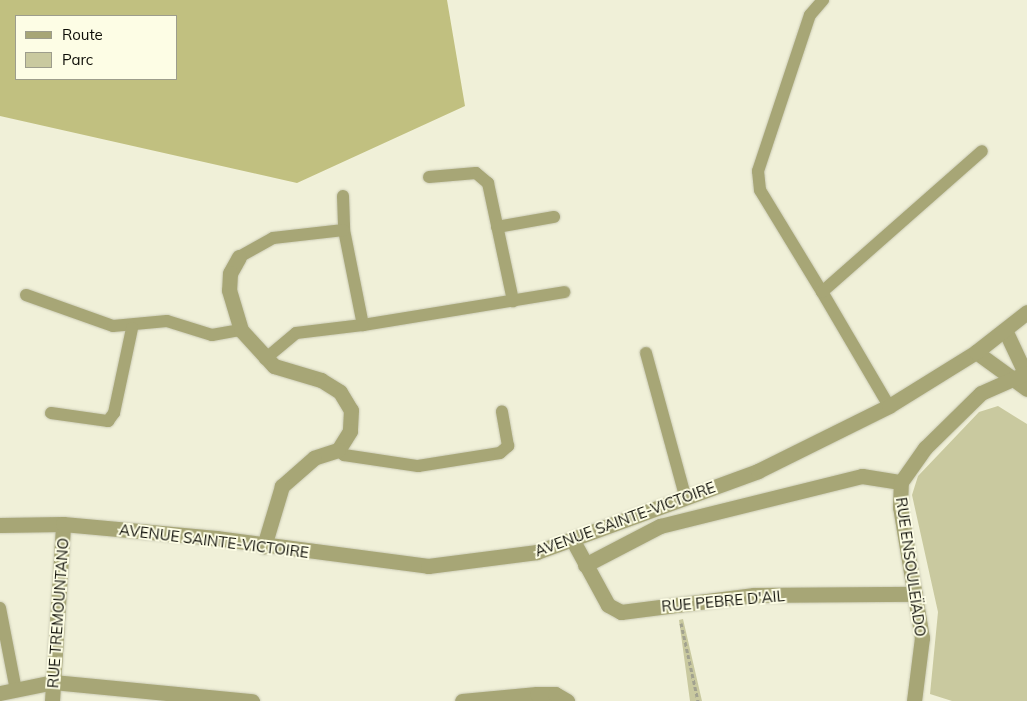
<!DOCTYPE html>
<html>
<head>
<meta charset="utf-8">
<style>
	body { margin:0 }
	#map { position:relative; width:1027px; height:701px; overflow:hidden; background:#f0f0d8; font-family:Mulish,sans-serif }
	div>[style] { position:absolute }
	.green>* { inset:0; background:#c9c99f }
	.forest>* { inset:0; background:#c1c080 }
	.path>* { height:3px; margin-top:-1.5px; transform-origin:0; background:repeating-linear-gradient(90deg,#a2a28f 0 4px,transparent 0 6.5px) }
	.roads { filter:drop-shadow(0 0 1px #ccccb6) drop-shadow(0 0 1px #ccccb6) }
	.service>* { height:12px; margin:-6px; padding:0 6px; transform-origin:6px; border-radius:6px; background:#a7a676 }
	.minor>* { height:15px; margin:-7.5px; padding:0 7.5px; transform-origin:7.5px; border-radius:7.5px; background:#a7a676 }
	.tertiary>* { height:15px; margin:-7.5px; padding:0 7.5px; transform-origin:7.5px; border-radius:7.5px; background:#a7a676 }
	span { translate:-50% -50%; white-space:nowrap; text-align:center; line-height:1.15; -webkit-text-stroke:4px #fdfde5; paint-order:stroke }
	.street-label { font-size:15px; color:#0d0d06 }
	.legend { position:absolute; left:15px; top:15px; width:162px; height:65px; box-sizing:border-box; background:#fdfde5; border:1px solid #9d9d8c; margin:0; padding:6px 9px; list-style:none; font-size:15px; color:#0d0d06 }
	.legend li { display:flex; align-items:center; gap:10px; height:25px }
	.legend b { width:25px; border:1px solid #9d9d8c }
</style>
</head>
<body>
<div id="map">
	<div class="green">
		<i style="clip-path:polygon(998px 406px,1027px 424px,1027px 701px,952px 701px,930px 694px,938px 612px,912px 495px,918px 476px,979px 412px)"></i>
		<i style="clip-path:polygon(683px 619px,702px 701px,799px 701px,690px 701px,679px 620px)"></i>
	</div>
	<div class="forest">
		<i style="clip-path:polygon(evenodd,0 0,447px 0,465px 106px,297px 183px,0 116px,0 0,16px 16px,176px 16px,176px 79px,16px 79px,16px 16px)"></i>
	</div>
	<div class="path">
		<i style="left:681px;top:623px;width:80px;rotate:77.7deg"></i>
	</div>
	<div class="roads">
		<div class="service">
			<i style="left:429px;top:177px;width:47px;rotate:-4.9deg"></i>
			<i style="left:476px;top:173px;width:16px;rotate:40deg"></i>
			<i style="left:488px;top:183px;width:121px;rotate:78deg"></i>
			<i style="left:343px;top:196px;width:34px;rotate:88deg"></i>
			<i style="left:344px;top:230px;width:97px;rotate:78.7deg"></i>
			<i style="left:363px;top:325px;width:204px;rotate:-9.3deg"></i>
			<i style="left:497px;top:227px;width:58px;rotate:-10deg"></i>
			<i style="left:239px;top:257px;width:39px;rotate:-29deg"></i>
			<i style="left:273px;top:238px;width:71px;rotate:-6.4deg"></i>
			<i style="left:822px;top:292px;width:119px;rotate:-121.3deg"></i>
			<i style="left:760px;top:190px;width:19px;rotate:-96deg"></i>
			<i style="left:758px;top:171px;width:164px;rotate:-71.6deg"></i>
			<i style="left:810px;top:15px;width:20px;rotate:-49deg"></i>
			<i style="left:26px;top:295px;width:92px;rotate:19.6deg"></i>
			<i style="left:113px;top:326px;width:54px;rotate:-5.3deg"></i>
			<i style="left:167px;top:321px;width:47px;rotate:17.3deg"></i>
			<i style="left:212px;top:335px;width:29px;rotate:-10deg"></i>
			<i style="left:646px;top:353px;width:151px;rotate:74.7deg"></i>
			<i style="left:265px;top:359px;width:40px;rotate:-40deg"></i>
			<i style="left:296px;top:333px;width:67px;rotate:-6.8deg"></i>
			<i style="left:889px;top:406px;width:132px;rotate:-120.4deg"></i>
			<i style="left:822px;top:292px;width:213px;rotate:-41.4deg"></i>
			<i style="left:51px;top:413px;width:58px;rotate:8deg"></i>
			<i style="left:108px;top:421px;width:10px;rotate:-53deg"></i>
			<i style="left:114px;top:413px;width:87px;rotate:-78deg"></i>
			<i style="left:338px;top:450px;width:8px;rotate:40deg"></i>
			<i style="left:344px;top:455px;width:75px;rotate:8.5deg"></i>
			<i style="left:418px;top:466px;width:83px;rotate:-9deg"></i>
			<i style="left:500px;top:453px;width:11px;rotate:-41deg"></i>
			<i style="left:508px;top:446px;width:35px;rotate:-100deg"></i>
			<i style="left:0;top:608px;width:84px;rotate:79deg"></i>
		</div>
		<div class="minor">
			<i style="left:239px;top:257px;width:18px;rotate:119deg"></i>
			<i style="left:230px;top:273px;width:17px;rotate:93deg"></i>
			<i style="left:229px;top:290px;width:42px;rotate:73.3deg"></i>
			<i style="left:241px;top:330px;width:49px;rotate:47.5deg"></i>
			<i style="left:274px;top:366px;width:49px;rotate:16.6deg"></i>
			<i style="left:321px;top:380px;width:22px;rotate:32deg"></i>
			<i style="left:340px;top:392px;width:21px;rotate:59deg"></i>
			<i style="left:351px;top:410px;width:21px;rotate:93deg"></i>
			<i style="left:350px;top:431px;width:22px;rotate:122deg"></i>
			<i style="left:338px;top:450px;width:25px;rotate:162deg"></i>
			<i style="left:314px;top:458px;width:43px;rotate:138.8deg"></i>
			<i style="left:282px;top:486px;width:63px;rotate:106.7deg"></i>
			<i style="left:1005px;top:330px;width:52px;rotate:64.9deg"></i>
			<i style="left:976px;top:352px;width:63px;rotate:36deg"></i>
			<i style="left:572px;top:539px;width:75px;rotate:61.4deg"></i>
			<i style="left:608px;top:605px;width:15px;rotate:28deg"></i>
			<i style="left:621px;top:612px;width:134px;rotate:-7.3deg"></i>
			<i style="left:754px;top:595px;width:161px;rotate:-0.4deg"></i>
			<i style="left:585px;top:565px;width:85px;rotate:-27.5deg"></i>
			<i style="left:660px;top:526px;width:208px;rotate:-13.9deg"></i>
			<i style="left:862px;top:476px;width:39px;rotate:9deg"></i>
			<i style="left:0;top:693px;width:54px;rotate:-11.7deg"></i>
			<i style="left:53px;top:682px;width:200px;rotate:5.5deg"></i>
			<i style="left:52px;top:701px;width:177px;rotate:-86.4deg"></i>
			<i style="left:462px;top:701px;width:75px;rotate:-5.3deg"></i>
			<i style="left:537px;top:694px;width:18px"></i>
			<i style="left:555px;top:694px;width:14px;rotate:30deg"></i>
			<i style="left:914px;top:701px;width:64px;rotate:-82.8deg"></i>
			<i style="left:922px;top:638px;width:133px;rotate:-99.5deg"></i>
			<i style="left:900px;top:507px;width:25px;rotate:-88deg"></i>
			<i style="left:901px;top:482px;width:42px;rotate:-54.8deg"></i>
			<i style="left:925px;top:448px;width:78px;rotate:-44.5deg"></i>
			<i style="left:981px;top:393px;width:49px;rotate:-24deg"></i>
		</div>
		<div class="tertiary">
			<i style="left:0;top:525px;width:63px;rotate:-0.9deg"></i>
			<i style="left:63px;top:524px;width:154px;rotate:5.2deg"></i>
			<i style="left:216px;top:538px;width:214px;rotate:7.5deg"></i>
			<i style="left:428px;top:566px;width:110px;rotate:-7.3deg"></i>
			<i style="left:537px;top:552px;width:235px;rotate:-20.1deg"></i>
			<i style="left:758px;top:471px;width:146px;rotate:-26.4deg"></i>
			<i style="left:889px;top:406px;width:102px;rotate:-31.8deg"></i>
			<i style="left:976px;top:352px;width:65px;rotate:-38.1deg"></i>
		</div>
	</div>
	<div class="street-label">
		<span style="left:625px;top:519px;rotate:-20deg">AVENUE SAINTE-VICTOIRE</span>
		<span style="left:214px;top:541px;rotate:7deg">AVENUE SAINTE-VICTOIRE</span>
		<span style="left:911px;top:567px;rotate:82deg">RUE ENSOULEÏADO</span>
		<span style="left:723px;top:601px;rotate:-5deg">RUE PEBRE D'AIL</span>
		<span style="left:58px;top:613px;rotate:-86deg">RUE TREMOUNTANO</span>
	</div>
	<ul class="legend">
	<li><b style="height:6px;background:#a7a676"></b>Route</li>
	<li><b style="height:14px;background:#c9c99f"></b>Parc</li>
	</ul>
</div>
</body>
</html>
